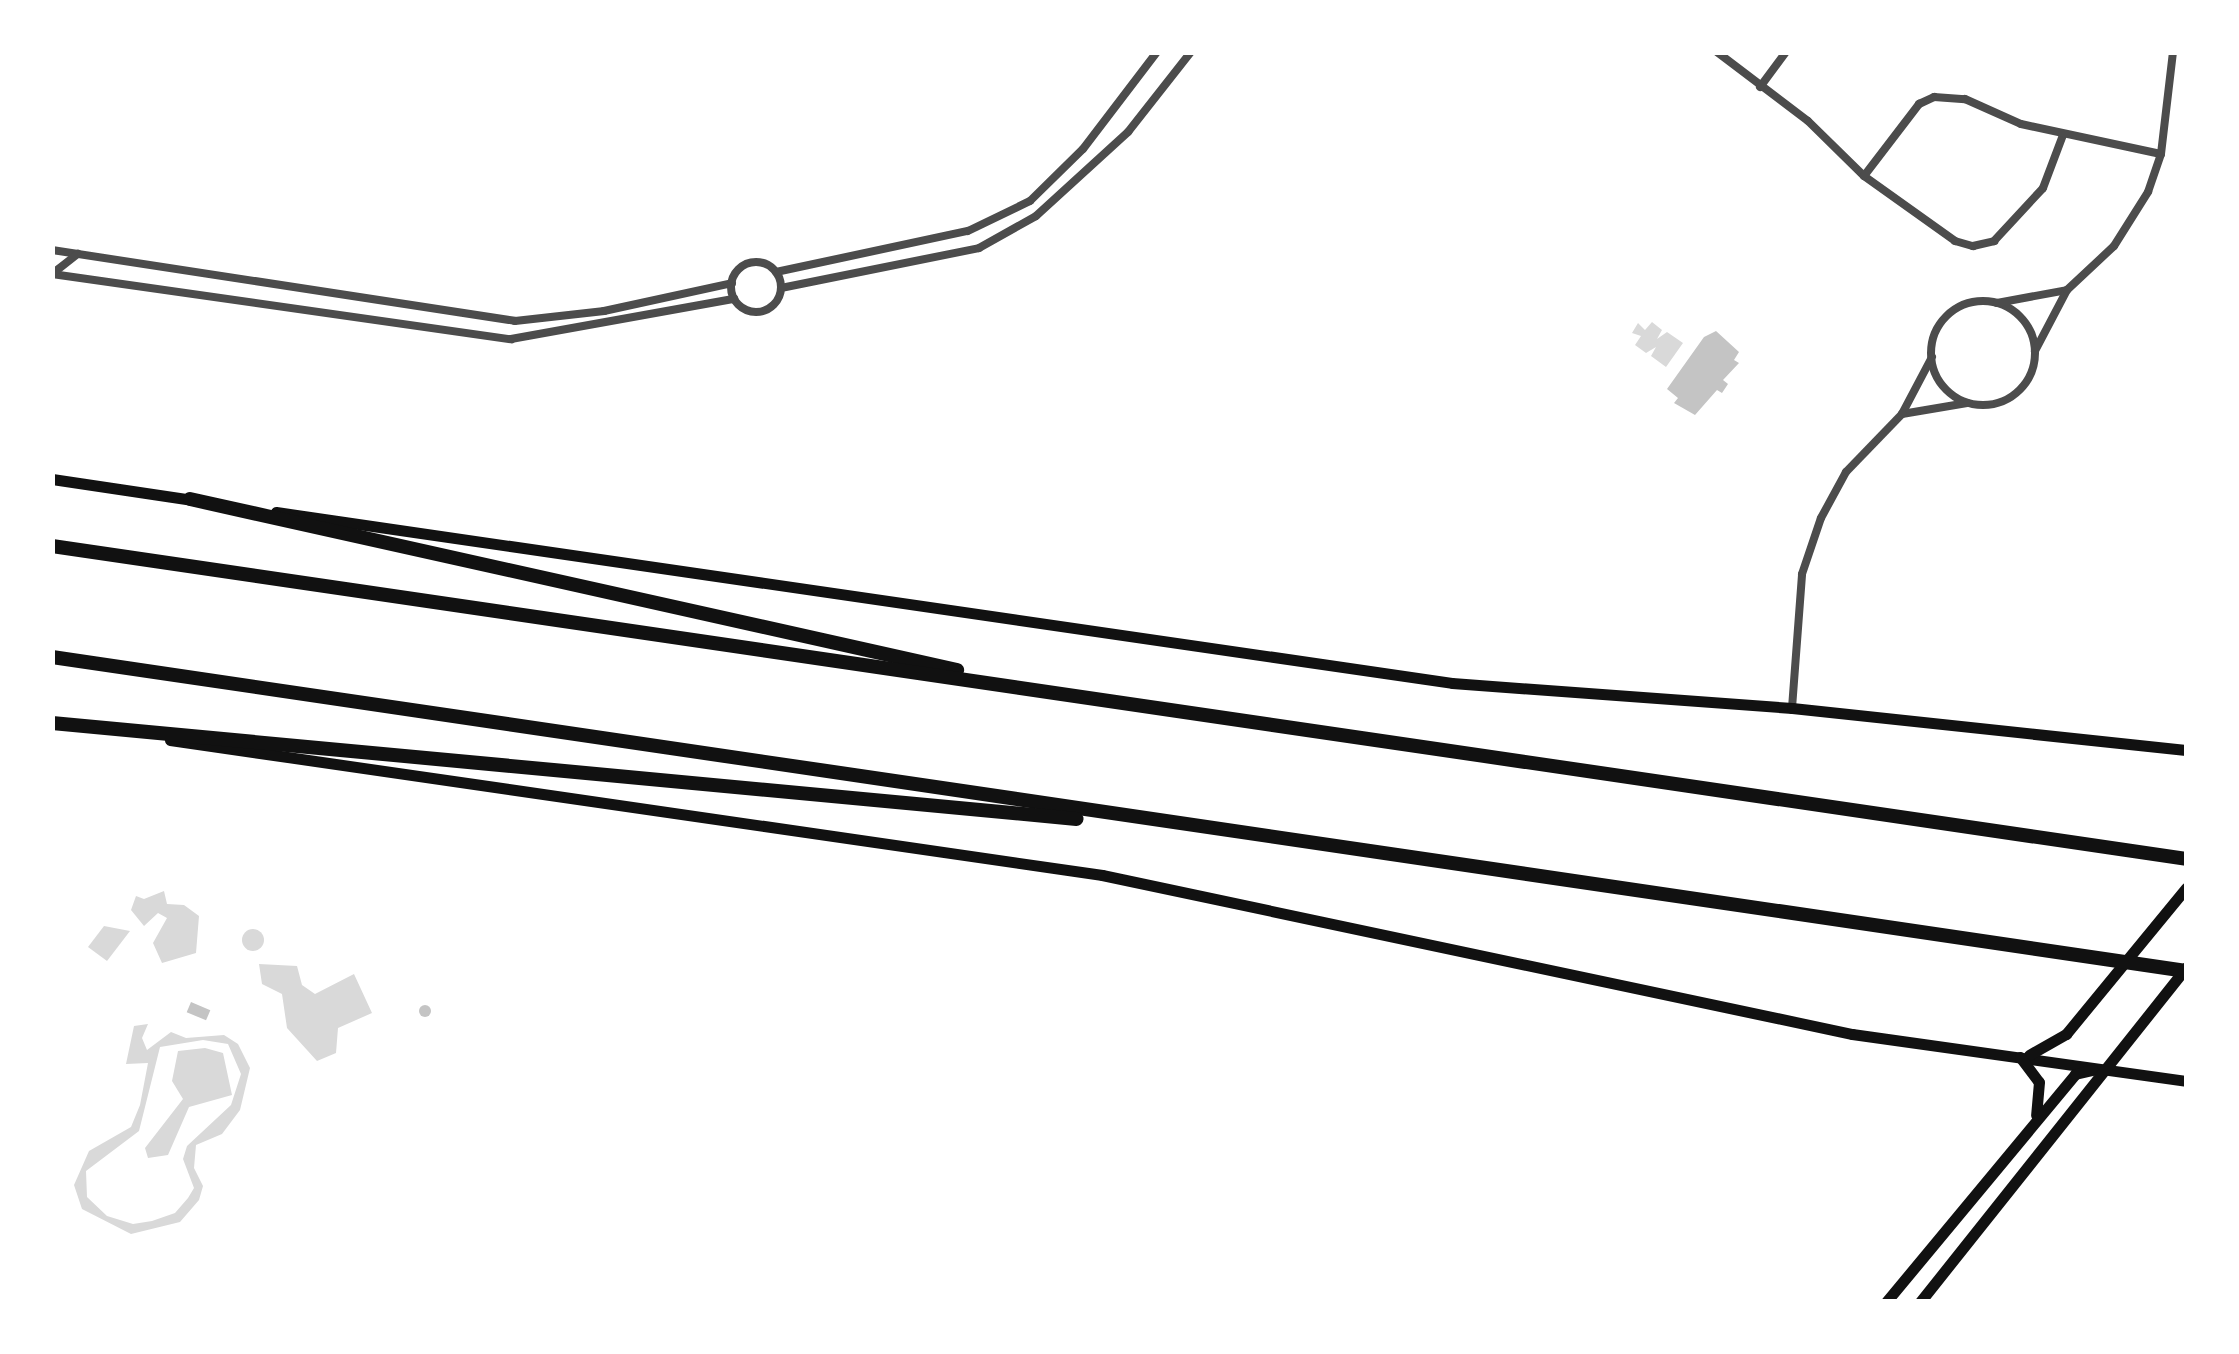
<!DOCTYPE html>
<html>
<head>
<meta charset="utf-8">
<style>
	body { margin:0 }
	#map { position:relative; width:2239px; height:1354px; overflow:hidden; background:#fff; font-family:"DejaVu Sans",sans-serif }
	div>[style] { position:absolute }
	.water>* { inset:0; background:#d9d9d9 }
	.round { border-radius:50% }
	.building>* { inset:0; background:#c4c4c4; transform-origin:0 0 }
	.minor>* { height:8px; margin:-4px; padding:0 4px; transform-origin:4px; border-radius:4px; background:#4c4c4c }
	.minor>.ring { margin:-4px; padding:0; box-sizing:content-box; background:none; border:8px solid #4c4c4c; border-radius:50% }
	.secondary>* { height:11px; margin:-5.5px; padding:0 5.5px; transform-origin:5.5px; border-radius:5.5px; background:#111 }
	.motorway>* { height:14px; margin:-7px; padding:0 7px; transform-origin:7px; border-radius:7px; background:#111 }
	span { translate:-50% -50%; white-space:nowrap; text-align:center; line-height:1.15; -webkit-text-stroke:8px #fff; paint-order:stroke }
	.frame { position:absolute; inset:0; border:55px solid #fff; pointer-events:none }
</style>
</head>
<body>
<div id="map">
	<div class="water">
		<i style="clip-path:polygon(1652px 322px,1662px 330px,1657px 339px,1667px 332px,1683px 343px,1666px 367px,1651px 356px,1656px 347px,1646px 353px,1635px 345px,1641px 336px,1632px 333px,1638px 323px,1645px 330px)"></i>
		<i style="clip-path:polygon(164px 891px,167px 904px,184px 905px,199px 916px,196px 953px,162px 963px,153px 943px,167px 918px,158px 913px,144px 926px,131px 910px,136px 896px,144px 899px)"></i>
		<i style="clip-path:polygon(104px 926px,130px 931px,107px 961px,88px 947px)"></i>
		<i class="round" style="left:242px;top:929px;width:22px;height:22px"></i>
		<i style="clip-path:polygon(259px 964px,297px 966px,302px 985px,315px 994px,354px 974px,372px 1013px,338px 1028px,336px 1053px,317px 1061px,287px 1028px,282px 994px,262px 984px)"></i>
		<i style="clip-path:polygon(evenodd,148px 1024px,142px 1038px,147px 1050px,171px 1032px,186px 1038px,224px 1035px,238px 1044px,250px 1068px,240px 1110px,222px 1134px,196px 1145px,194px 1168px,203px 1186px,199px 1200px,180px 1222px,131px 1234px,82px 1209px,74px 1185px,89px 1151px,131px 1127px,140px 1105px,148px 1063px,126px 1064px,134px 1026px,148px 1024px,203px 1040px,228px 1044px,241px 1074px,231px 1105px,187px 1146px,183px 1159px,194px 1188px,188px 1198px,175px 1213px,152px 1221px,133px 1224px,107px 1216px,87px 1197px,86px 1171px,139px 1131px,160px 1047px,203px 1040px)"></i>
		<i style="clip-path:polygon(205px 1048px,223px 1053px,232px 1095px,189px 1107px,168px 1155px,148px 1158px,145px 1148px,183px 1099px,172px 1081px,178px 1051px)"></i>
	</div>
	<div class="building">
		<i style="clip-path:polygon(1716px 331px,1739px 352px,1734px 360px,1739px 363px,1723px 380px,1728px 384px,1722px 393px,1717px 390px,1695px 415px,1674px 403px,1678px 398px,1667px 389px,1704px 337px)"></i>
		<i style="left:191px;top:1002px;width:21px;height:11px;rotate:23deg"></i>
		<i class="round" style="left:419px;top:1005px;width:12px;height:12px"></i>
	</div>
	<div class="minor">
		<i style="left:1717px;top:52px;width:114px;rotate:37.2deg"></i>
		<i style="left:1808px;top:121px;width:78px;rotate:44.5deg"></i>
		<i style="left:1864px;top:176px;width:112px;rotate:35.5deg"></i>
		<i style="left:1955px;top:241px;width:19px;rotate:16deg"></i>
		<i style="left:1973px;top:246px;width:22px;rotate:-13deg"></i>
		<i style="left:1994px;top:241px;width:72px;rotate:-47.2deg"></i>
		<i style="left:2043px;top:188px;width:57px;rotate:-69.3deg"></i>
		<i style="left:1760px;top:87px;width:44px;rotate:-53.4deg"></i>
		<i style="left:1864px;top:176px;width:91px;rotate:-52.6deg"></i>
		<i style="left:1919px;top:104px;width:17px;rotate:-25deg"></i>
		<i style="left:1934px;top:97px;width:31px;rotate:4deg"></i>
		<i style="left:1965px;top:99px;width:61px;rotate:24.1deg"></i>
		<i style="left:2021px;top:124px;width:143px;rotate:12.1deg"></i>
		<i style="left:52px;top:250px;width:468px;rotate:8.7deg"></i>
		<i style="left:515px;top:321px;width:90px;rotate:-6.4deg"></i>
		<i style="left:604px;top:311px;width:131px;rotate:-12.3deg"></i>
		<i class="ring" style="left:731px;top:262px;width:42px;height:42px"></i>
		<i style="left:776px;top:272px;width:196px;rotate:-12.1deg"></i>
		<i style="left:968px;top:231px;width:69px;rotate:-25.8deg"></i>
		<i style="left:1030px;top:201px;width:74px;rotate:-44.5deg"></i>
		<i style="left:1083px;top:149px;width:122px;rotate:-52.7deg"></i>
		<i style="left:52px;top:274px;width:464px;rotate:8.1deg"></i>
		<i style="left:511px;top:339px;width:227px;rotate:-10.2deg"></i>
		<i style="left:52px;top:274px;width:33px;rotate:-38deg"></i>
		<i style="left:781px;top:288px;width:202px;rotate:-11.4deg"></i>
		<i style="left:979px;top:248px;width:65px;rotate:-29.3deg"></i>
		<i style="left:1036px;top:216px;width:125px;rotate:-42.4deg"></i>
		<i style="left:1128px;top:132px;width:102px;rotate:-51.8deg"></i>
		<i class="ring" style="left:1931px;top:301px;width:96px;height:96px"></i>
		<i style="left:1997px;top:303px;width:71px;rotate:-10.5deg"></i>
		<i style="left:2035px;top:351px;width:69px;rotate:-62.3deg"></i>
		<i style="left:2067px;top:290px;width:64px;rotate:-43.1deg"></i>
		<i style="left:2114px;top:246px;width:64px;rotate:-57.8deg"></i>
		<i style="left:2148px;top:192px;width:40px;rotate:-71.1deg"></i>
		<i style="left:2161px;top:154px;width:103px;rotate:-83.3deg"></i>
		<i style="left:1932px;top:357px;width:64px;rotate:117.8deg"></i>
		<i style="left:1902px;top:414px;width:66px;rotate:-9.6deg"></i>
		<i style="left:1792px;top:708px;width:134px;rotate:-85.7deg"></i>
		<i style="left:1802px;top:574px;width:59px;rotate:-71.3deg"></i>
		<i style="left:1821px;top:518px;width:52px;rotate:-61.5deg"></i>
		<i style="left:1846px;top:472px;width:81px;rotate:-46deg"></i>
	</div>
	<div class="secondary">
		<i style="left:52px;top:479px;width:149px;rotate:8.5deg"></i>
		<i style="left:276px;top:512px;width:1188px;rotate:8.27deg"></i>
		<i style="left:1452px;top:683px;width:341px;rotate:4.2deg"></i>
		<i style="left:1792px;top:708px;width:396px;rotate:6.1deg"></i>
		<i style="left:170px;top:740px;width:942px;rotate:8.24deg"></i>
		<i style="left:1102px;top:875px;width:767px;rotate:11.97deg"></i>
		<i style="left:1852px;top:1034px;width:337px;rotate:8deg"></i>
		<i style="left:2029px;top:1055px;width:43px;rotate:-29.6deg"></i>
		<i style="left:2066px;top:1034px;width:189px;rotate:-50.6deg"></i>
		<i style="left:2020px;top:1057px;width:31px;rotate:53deg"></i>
		<i style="left:2039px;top:1082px;width:33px;rotate:95deg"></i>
		<i style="left:1886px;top:1302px;width:296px;rotate:-50.3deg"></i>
		<i style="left:2075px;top:1074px;width:18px;rotate:-13deg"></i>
		<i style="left:1920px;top:1302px;width:428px;rotate:-51.5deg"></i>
	</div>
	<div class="motorway">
		<i style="left:190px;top:499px;width:786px;rotate:12.57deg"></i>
		<i style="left:52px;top:546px;width:2157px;rotate:8.34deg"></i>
		<i style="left:52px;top:657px;width:2157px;rotate:8.37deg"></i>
		<i style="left:52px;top:723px;width:1029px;rotate:5.35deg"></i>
	</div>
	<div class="frame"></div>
</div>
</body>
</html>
